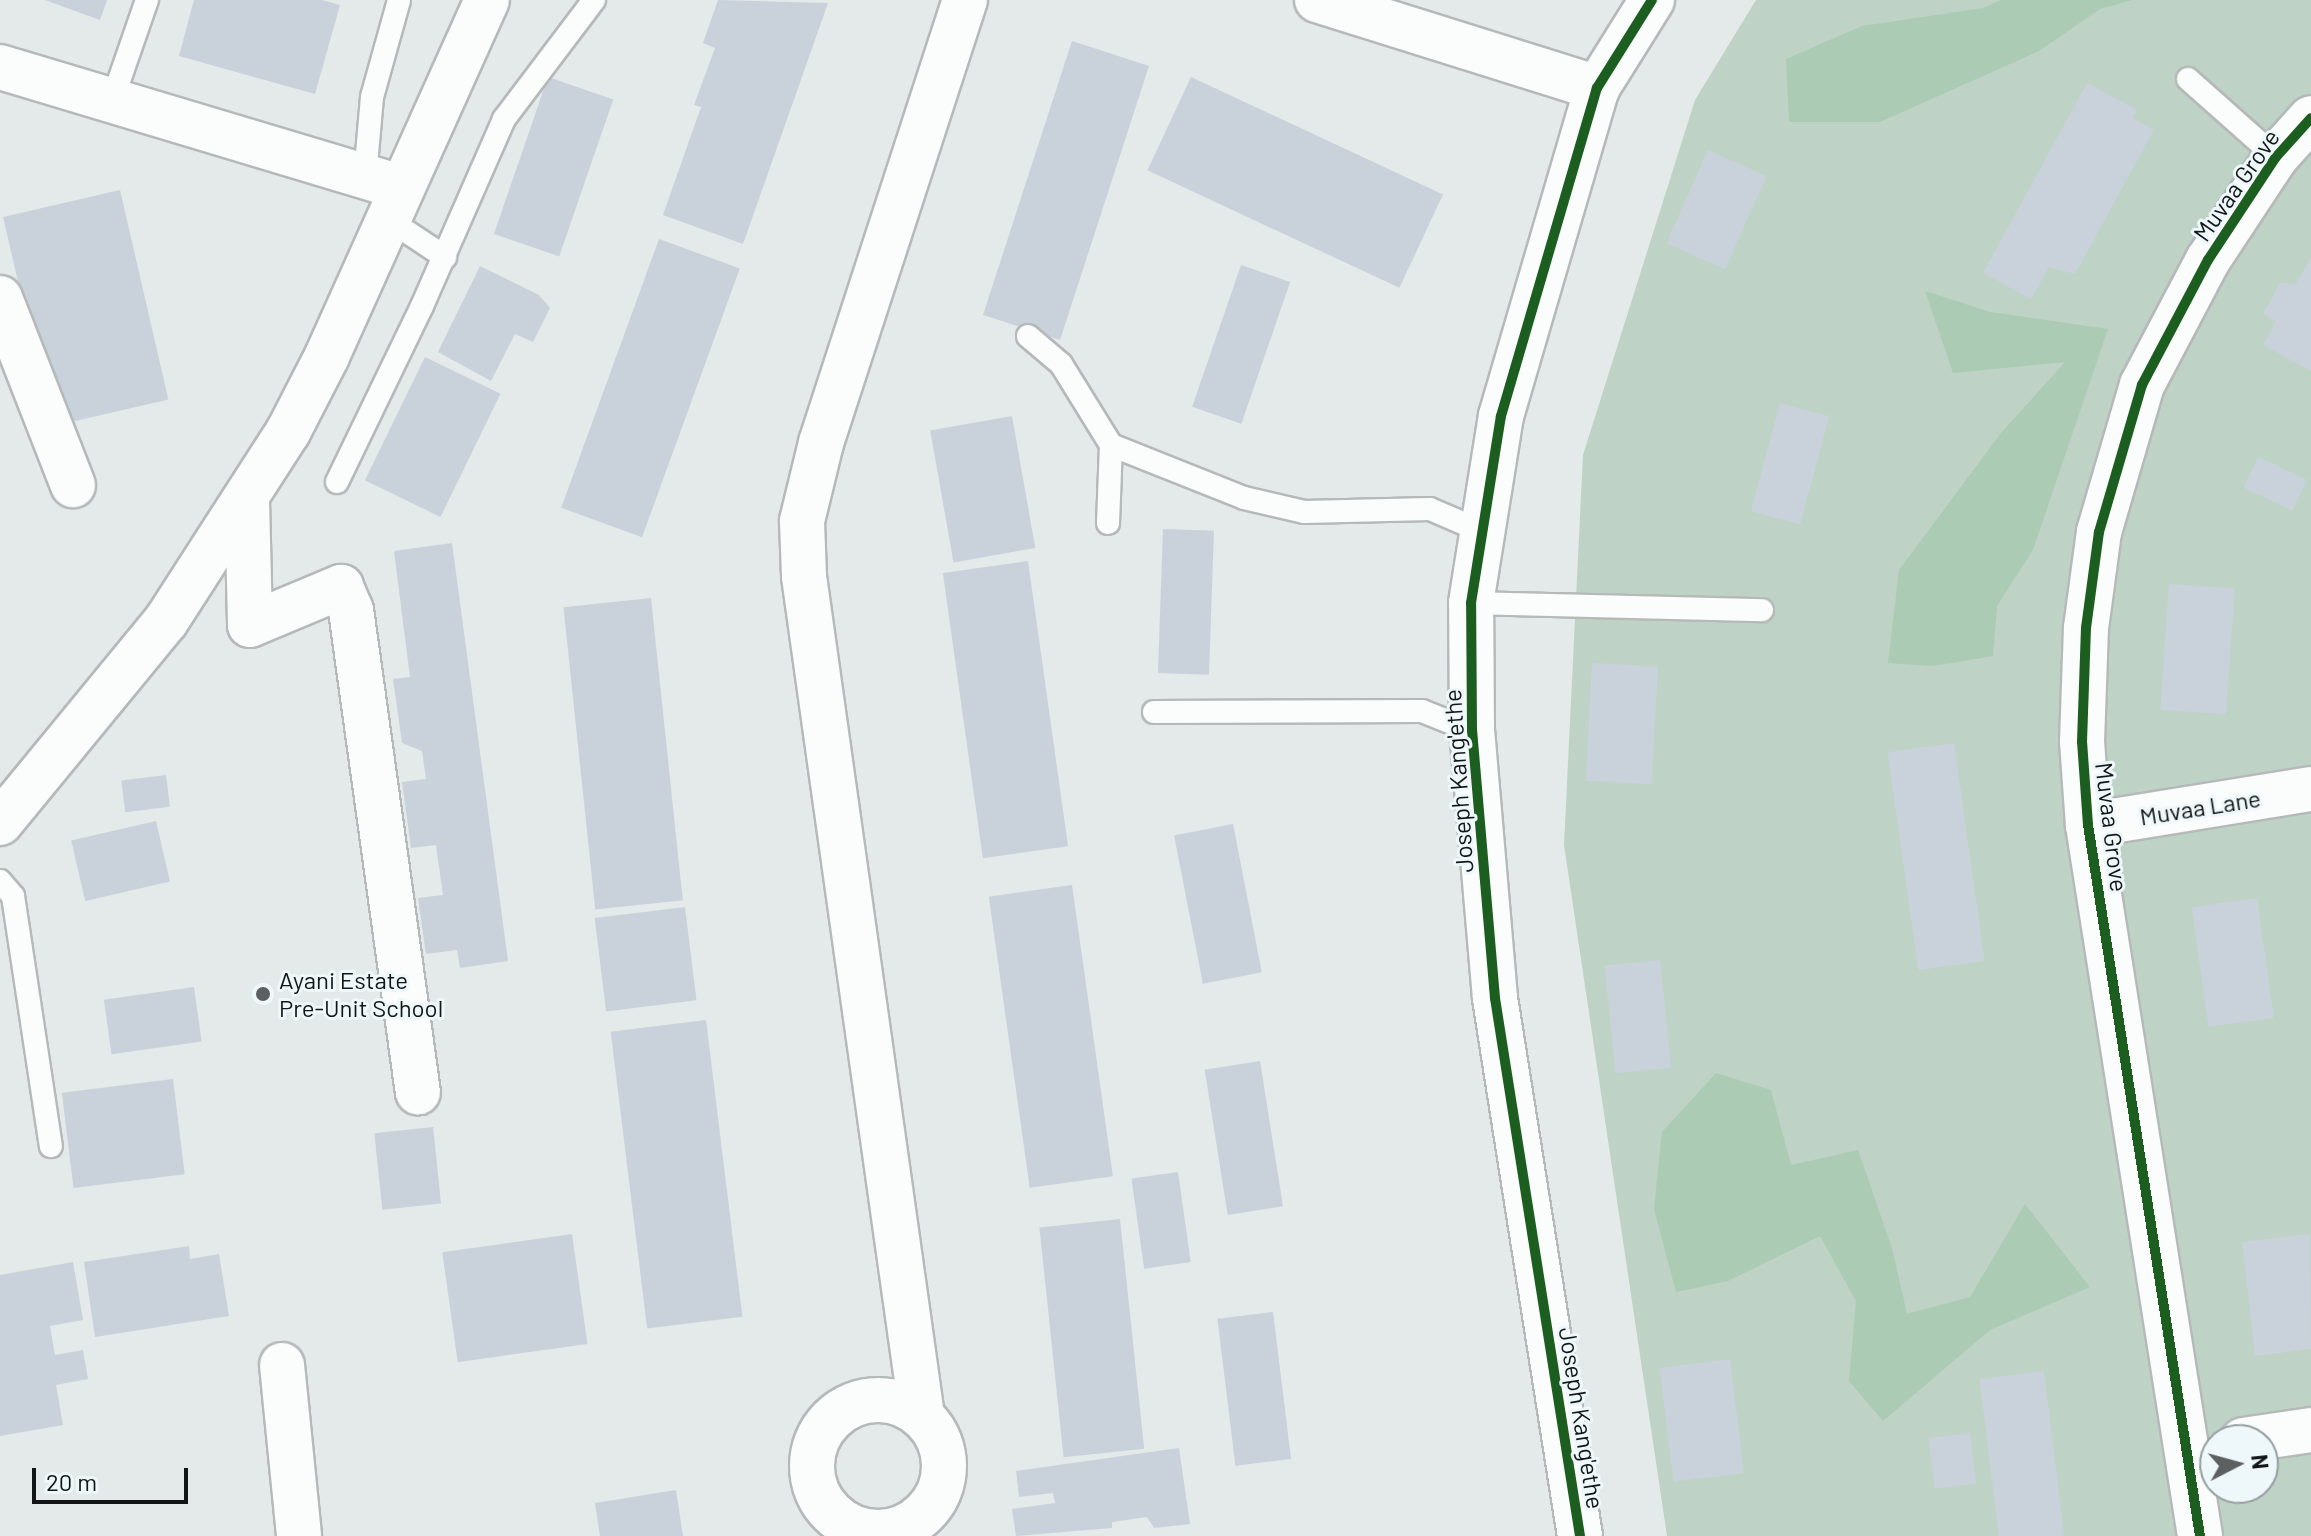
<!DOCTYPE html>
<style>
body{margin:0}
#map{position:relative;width:2311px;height:1536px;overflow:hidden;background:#e4e9ea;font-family:Barlow,sans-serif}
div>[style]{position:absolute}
.green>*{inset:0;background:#bed2c5}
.forest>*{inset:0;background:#abcbb5}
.building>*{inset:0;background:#c9d2da;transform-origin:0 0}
.roads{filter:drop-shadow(2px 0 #b5b9ba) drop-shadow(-2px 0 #b5b9ba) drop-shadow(0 2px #b5b9ba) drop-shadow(0 -2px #b5b9ba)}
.lane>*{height:22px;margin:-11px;padding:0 11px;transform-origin:11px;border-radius:11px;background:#fbfcfc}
.street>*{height:44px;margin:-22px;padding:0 22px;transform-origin:22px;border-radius:22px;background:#fbfcfc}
.street>.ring{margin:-22px;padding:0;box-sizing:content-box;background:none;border:44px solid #fbfcfc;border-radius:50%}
.secondary>*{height:44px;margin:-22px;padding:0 22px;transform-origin:22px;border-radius:22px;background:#fbfcfc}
.cycleway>*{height:10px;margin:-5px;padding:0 5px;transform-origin:5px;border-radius:5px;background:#1b5e20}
.dots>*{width:22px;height:22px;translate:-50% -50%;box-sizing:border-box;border:4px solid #eef8fb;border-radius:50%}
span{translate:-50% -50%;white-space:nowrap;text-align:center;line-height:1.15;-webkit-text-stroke:6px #eef8fb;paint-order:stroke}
.street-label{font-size:24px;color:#131617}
.poi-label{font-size:24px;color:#131617}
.left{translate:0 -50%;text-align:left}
.north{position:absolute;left:2199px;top:1424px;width:80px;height:80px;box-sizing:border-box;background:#eef8fb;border:2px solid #969ea0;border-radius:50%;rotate:84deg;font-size:22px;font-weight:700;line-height:32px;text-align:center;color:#131617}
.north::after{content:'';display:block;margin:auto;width:28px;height:36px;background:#5c6061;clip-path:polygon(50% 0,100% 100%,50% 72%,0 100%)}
.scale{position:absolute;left:32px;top:1468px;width:156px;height:36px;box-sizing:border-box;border:4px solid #131617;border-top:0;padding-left:10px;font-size:24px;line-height:28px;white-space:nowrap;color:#131617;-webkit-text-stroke:6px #eef8fb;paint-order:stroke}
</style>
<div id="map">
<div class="green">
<i style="clip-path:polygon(evenodd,1756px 0,2311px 0,2311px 1536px,1667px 1536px,1564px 845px,1583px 455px,1695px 100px,1756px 0,2215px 1440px,2263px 1440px,2263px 1488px,2215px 1488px,2215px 1440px)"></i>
</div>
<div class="forest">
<i style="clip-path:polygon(2001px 0,2132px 0,2100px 9px,2039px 51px,1880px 122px,1789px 122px,1786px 59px,1862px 26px,1983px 8px)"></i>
<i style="clip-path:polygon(1925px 291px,1990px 312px,2108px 329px,2033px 550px,1997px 606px,1993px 656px,1934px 666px,1888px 663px,1899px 570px,2001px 433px,2065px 362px,1953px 373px)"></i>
<i style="clip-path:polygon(1716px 1073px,1771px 1090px,1791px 1165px,1858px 1150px,1892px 1248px,1907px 1314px,1970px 1297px,2025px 1204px,2090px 1287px,1990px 1330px,1883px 1421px,1849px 1381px,1856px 1301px,1820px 1236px,1728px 1281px,1676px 1292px,1654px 1209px,1662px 1132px)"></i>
</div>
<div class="building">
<i style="clip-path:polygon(45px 0,107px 0,100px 20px)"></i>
<i style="clip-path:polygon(194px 0,322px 0,340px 5px,315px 94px,179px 56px)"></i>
<i style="clip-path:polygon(718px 0,828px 3px,743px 244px,663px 215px,701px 107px,694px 105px,715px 48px,703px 43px)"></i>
<i style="left:1072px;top:41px;width:81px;height:288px;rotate:18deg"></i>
<i style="left:548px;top:77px;width:69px;height:166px;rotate:19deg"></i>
<i style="left:1191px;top:77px;width:278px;height:103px;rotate:25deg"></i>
<i style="clip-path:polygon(2087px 83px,2137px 110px,2132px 118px,2154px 130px,2075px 274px,2049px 267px,2031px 299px,1983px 273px)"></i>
<i style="left:1708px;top:150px;width:64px;height:102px;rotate:24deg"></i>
<i style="left:120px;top:190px;width:215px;height:120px;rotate:77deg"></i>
<i style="left:659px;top:239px;width:86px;height:286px;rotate:20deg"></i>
<i style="clip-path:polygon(2311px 257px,2311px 371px,2263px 345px,2276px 321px,2263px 314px,2280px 283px,2296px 284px)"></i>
<i style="left:1241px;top:265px;width:52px;height:150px;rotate:19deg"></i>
<i style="clip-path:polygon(480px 266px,539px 295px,550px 308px,533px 342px,515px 334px,491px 381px,438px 352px)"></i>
<i style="left:425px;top:357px;width:84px;height:137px;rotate:26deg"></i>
<i style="left:1780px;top:403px;width:51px;height:112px;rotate:15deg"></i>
<i style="left:1012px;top:416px;width:134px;height:83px;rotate:80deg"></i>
<i style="left:2258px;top:457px;width:54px;height:34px;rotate:25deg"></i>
<i style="left:1163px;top:529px;width:51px;height:144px;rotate:2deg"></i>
<i style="clip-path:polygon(452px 543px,508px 961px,460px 968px,457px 950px,426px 954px,418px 898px,443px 895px,436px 845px,411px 848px,402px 782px,426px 779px,422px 751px,402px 743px,393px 679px,410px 677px,394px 551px)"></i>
<i style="left:1028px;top:561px;width:288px;height:86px;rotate:82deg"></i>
<i style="left:2169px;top:584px;width:66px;height:126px;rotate:4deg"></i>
<i style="left:651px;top:598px;width:304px;height:88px;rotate:84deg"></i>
<i style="left:1592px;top:663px;width:66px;height:118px;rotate:3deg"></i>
<i style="left:1954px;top:743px;width:220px;height:67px;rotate:82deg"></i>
<i style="left:166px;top:775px;width:32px;height:45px;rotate:83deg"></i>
<i style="left:156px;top:821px;width:62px;height:87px;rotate:77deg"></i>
<i style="left:1233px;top:824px;width:151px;height:60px;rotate:79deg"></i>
<i style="left:1072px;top:885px;width:294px;height:84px;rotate:82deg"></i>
<i style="left:2257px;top:898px;width:121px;height:66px;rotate:82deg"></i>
<i style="left:685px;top:907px;width:94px;height:91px;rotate:83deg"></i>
<i style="left:1660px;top:960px;width:108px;height:56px;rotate:84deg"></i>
<i style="left:194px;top:987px;width:55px;height:91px;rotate:82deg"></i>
<i style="left:706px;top:1020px;width:299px;height:96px;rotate:83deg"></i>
<i style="left:1260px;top:1061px;width:147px;height:56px;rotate:81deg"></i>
<i style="left:173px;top:1079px;width:96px;height:112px;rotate:83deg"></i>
<i style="left:433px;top:1127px;width:77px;height:59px;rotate:84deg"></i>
<i style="left:1178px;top:1172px;width:91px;height:47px;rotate:82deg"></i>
<i style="left:1120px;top:1219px;width:231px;height:81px;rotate:84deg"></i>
<i style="left:572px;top:1234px;width:111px;height:131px;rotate:82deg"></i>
<i style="clip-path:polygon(2310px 1234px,2311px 1349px,2255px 1356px,2242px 1242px)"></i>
<i style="clip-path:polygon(189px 1246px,190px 1259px,219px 1254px,229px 1316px,95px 1337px,84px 1262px)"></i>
<i style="clip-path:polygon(73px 1262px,83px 1320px,50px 1326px,55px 1355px,83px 1350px,88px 1379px,56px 1385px,63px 1425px,0 1436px,0 1275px)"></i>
<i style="left:1273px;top:1312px;width:148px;height:56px;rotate:83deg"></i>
<i style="left:1730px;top:1359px;width:115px;height:71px;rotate:83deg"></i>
<i style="left:2044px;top:1371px;width:166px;height:65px;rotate:83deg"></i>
<i style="left:1970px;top:1433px;width:51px;height:42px;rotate:83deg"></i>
<i style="clip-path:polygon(1179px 1448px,1190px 1524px,1154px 1528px,1147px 1517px,1112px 1522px,1112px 1528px,1016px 1536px,1012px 1509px,1055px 1503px,1053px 1493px,1019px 1497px,1016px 1471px)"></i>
<i style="clip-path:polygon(676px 1490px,683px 1536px,600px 1536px,595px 1503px)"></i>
</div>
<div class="roads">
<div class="lane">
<i style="left:2188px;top:79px;width:118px;rotate:41.6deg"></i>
<i style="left:112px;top:101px;width:107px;rotate:-70.9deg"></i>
<i style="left:365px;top:177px;width:80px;rotate:-85deg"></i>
<i style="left:372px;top:97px;width:101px;rotate:-74.4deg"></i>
<i style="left:386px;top:218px;width:71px;rotate:33.5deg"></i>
<i style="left:1028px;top:336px;width:43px;rotate:40.3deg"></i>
<i style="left:1061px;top:364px;width:95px;rotate:58.3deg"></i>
<i style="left:1111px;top:445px;width:143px;rotate:21.7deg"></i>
<i style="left:1244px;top:498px;width:62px;rotate:13.1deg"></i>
<i style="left:1304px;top:512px;width:126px;rotate:-1.4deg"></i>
<i style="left:1430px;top:509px;width:53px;rotate:23.2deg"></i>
<i style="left:337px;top:482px;width:195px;rotate:-64.2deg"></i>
<i style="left:422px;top:306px;width:204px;rotate:-66.3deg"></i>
<i style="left:504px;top:119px;width:149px;rotate:-52.9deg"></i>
<i style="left:1108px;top:523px;width:78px;rotate:-87.8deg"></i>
<i style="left:1471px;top:603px;width:291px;rotate:1.4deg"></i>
<i style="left:1154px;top:712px;width:268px;rotate:-0.2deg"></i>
<i style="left:1422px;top:711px;width:54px;rotate:21.8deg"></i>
<i style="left:0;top:881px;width:20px;rotate:49deg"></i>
<i style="left:13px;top:896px;width:253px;rotate:81.4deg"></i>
</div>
<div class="street">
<i style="left:1317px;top:0;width:294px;rotate:17.4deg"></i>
<i style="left:0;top:67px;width:417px;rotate:16.7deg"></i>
<i style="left:0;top:298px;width:201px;rotate:68.7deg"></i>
<i style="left:247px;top:500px;width:125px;rotate:88.6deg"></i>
<i style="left:250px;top:625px;width:99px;rotate:-22.7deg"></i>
<i style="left:341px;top:587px;width:25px;rotate:67deg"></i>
<i style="left:351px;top:610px;width:487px;rotate:82.1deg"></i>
<i style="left:0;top:823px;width:261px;rotate:-50.6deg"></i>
<i style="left:166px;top:621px;width:225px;rotate:-57.2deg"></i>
<i style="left:288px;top:432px;width:85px;rotate:-62.8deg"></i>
<i style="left:327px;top:356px;width:390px;rotate:-65.8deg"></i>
<i style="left:2088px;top:825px;width:226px;rotate:-9.2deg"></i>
<i style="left:282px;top:1365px;width:172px;rotate:84.3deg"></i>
<i class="ring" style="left:812px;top:1400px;width:88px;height:88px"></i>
<i style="left:922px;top:1416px;width:848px;rotate:-98deg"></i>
<i style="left:804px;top:576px;width:55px;rotate:-92.1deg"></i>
<i style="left:802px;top:521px;width:80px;rotate:-76.3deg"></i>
<i style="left:821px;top:443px;width:466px;rotate:-72deg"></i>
<i style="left:2243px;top:1440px;width:69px;rotate:-8.4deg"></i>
<i style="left:2200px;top:1536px;width:720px;rotate:-98.95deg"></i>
<i style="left:2088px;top:825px;width:83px;rotate:-94.1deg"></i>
<i style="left:2082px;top:742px;width:114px;rotate:-88deg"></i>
<i style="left:2086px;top:628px;width:97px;rotate:-82.3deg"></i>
<i style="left:2099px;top:532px;width:153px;rotate:-73.7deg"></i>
<i style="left:2142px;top:385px;width:141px;rotate:-62.2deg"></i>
<i style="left:2208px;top:260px;width:123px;rotate:-56.6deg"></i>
<i style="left:2276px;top:157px;width:52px;rotate:-48.1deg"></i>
</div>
<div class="secondary">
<i style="left:1580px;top:1536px;width:545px;rotate:-98.98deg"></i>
<i style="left:1495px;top:998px;width:268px;rotate:-94.9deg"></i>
<i style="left:1472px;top:731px;width:128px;rotate:-90.4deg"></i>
<i style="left:1471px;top:603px;width:189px;rotate:-80.9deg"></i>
<i style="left:1501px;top:416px;width:342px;rotate:-73.7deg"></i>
<i style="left:1597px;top:88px;width:104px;rotate:-58deg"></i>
</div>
</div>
<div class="cycleway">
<i style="left:1580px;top:1536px;width:545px;rotate:-98.98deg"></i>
<i style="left:1495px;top:998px;width:268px;rotate:-94.9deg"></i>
<i style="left:1472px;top:731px;width:128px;rotate:-90.4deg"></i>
<i style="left:1471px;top:603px;width:189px;rotate:-80.9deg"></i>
<i style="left:1501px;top:416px;width:342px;rotate:-73.7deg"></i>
<i style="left:1597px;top:88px;width:104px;rotate:-58deg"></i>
<i style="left:2200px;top:1536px;width:720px;rotate:-98.95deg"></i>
<i style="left:2088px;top:825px;width:83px;rotate:-94.1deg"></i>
<i style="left:2082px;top:742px;width:114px;rotate:-88deg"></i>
<i style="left:2086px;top:628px;width:97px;rotate:-82.3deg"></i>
<i style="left:2099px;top:532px;width:153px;rotate:-73.7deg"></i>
<i style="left:2142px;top:385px;width:141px;rotate:-62.2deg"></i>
<i style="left:2208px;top:260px;width:123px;rotate:-56.6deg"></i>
<i style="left:2276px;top:157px;width:52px;rotate:-48.1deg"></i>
</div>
<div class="dots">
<i style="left:263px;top:994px;background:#5c6061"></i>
</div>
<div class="street-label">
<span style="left:2236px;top:185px;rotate:-55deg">Muvaa Grove</span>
<span style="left:1458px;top:781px;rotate:-94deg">Joseph Kang'ethe</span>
<span style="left:2200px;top:807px;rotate:-9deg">Muvaa Lane</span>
<span style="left:2112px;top:827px;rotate:83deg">Muvaa Grove</span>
<span style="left:1582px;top:1418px;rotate:81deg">Joseph Kang'ethe</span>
</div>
<div class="poi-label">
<span class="left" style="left:279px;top:994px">Ayani Estate<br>Pre-Unit School</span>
</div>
<div class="north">N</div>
<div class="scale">20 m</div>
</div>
